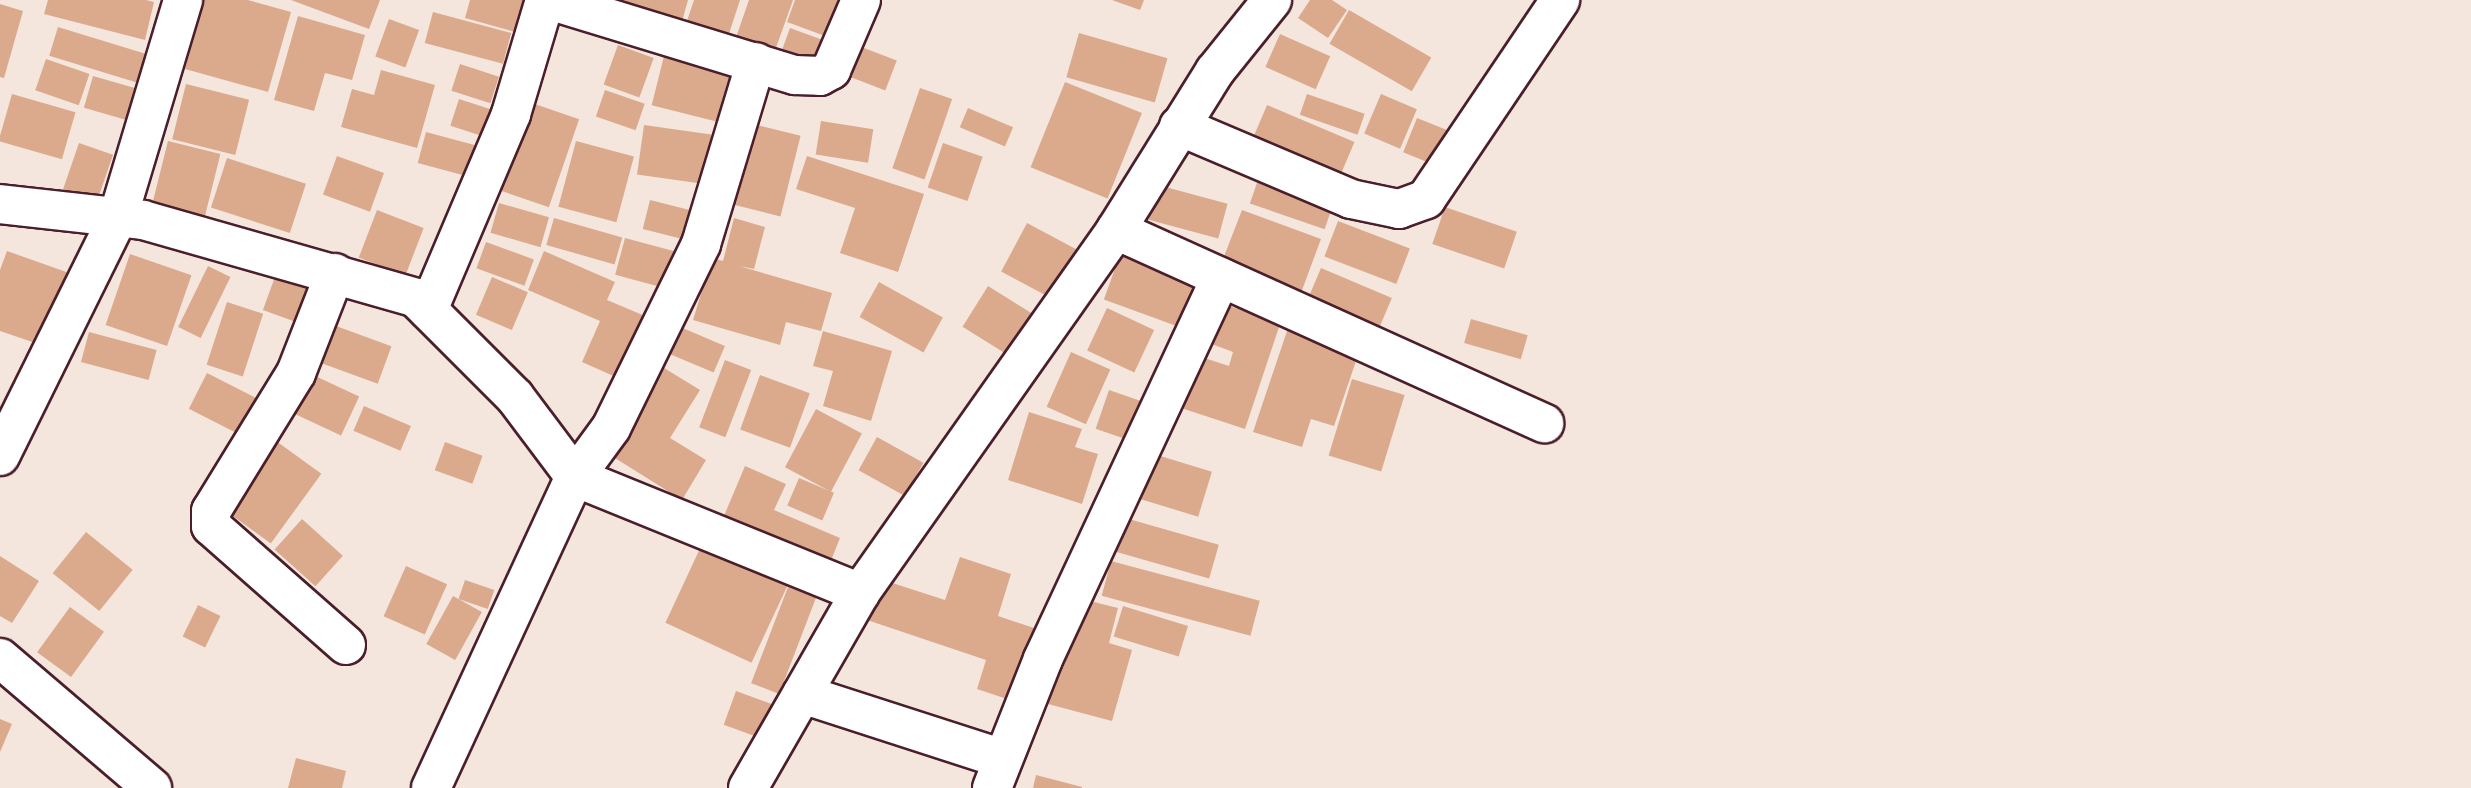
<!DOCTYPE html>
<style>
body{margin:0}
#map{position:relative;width:2471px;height:788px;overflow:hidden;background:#f4e6dd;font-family:Itim,sans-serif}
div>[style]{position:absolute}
.building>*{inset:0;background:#dbaa8d;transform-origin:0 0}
.roads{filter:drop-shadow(2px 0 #4a1f2b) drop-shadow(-2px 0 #4a1f2b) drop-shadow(0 2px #4a1f2b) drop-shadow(0 -2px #4a1f2b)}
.street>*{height:38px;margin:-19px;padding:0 19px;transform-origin:19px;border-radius:19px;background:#fff}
span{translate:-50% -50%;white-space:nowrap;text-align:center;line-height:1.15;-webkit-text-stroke:6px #fff;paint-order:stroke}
</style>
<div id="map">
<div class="building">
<i style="clip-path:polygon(48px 0,146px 0,154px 2px,145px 40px,44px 14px)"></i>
<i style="clip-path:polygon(204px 0,248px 0,291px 12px,268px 92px,185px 69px)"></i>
<i style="clip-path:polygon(291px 0,380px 0,369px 29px)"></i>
<i style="clip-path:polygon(470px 0,528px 0,519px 33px,465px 18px)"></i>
<i style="clip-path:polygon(568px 0,688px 0,679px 32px)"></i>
<i style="clip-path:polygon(694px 0,740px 0,725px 46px,683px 33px)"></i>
<i style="clip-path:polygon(749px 0,793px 0,772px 59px,733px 46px)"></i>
<i style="clip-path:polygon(795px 0,839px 0,825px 36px,787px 22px)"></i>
<i style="clip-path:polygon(1112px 0,1144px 0,1140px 10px)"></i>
<i style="clip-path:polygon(1310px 0,1332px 0,1347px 10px,1328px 38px,1298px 18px)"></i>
<i style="clip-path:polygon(0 4px,23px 11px,4px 78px,0 77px)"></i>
<i style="left:1349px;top:10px;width:95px;height:39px;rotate:30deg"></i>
<i style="left:433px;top:12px;width:81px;height:32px;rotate:15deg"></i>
<i style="clip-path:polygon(298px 16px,365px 35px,352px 80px,325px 73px,314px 111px,274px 100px)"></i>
<i style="left:389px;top:19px;width:32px;height:40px;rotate:20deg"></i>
<i style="left:58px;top:27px;width:94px;height:30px;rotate:17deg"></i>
<i style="left:790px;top:28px;width:35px;height:32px;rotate:20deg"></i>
<i style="left:1079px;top:33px;width:92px;height:46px;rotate:16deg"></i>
<i style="left:1280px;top:34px;width:55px;height:36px;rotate:24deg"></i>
<i style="left:851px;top:43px;width:49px;height:32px;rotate:21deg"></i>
<i style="left:618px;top:45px;width:38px;height:42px;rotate:20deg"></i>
<i style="left:665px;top:52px;width:81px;height:55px;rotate:14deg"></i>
<i style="left:46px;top:59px;width:46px;height:33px;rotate:19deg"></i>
<i style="left:460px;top:64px;width:41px;height:28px;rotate:18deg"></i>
<i style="clip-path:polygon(381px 70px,435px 85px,417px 148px,341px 127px,352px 89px,374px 95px)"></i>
<i style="left:93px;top:76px;width:48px;height:33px;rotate:16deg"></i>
<i style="left:1065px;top:82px;width:83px;height:92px;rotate:22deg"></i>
<i style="left:186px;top:84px;width:65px;height:57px;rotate:14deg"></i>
<i style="left:920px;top:88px;width:34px;height:85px;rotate:19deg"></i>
<i style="left:605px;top:90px;width:42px;height:28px;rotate:19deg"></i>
<i style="left:12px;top:94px;width:66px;height:49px;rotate:16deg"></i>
<i style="left:1307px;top:94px;width:61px;height:22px;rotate:19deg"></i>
<i style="left:1381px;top:94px;width:39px;height:43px;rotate:23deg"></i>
<i style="left:459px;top:99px;width:35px;height:28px;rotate:18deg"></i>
<i style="left:529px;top:102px;width:53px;height:93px;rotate:19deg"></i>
<i style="left:1267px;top:105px;width:95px;height:48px;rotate:23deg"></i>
<i style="left:968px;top:108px;width:49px;height:21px;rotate:23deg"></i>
<i style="left:1417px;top:118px;width:37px;height:37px;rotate:22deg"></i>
<i style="left:821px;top:121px;width:53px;height:34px;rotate:9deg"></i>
<i style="left:753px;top:124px;width:49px;height:83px;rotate:14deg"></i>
<i style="left:644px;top:125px;width:68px;height:50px;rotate:8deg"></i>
<i style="left:426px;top:132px;width:56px;height:32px;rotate:15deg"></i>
<i style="left:168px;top:141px;width:54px;height:64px;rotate:14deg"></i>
<i style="left:576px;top:141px;width:60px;height:68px;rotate:15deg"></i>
<i style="left:79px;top:143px;width:36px;height:60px;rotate:19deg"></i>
<i style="left:943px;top:143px;width:42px;height:47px;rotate:19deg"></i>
<i style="left:337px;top:156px;width:50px;height:41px;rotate:20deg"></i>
<i style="clip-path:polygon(807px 156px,924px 194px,898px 272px,840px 253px,855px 208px,796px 189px)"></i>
<i style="left:227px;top:158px;width:83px;height:52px;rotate:18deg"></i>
<i style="left:1259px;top:177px;width:79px;height:28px;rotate:19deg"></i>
<i style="left:1158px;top:185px;width:72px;height:36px;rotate:15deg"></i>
<i style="left:650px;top:200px;width:46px;height:30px;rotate:14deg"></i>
<i style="left:499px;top:203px;width:52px;height:31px;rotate:16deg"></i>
<i style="left:1445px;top:207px;width:76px;height:39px;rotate:19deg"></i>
<i style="left:377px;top:210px;width:50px;height:51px;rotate:21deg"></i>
<i style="clip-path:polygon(1242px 210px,1321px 239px,1298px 301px,1258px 286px,1262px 274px,1223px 259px)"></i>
<i style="left:554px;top:218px;width:71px;height:28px;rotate:16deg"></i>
<i style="clip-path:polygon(734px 218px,765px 227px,754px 269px,739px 266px,832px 293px,821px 331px,786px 322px,780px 345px,693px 320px,712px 258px,723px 261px)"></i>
<i style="left:1338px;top:221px;width:77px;height:38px;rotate:21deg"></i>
<i style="left:1027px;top:223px;width:60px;height:55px;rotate:28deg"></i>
<i style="left:625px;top:238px;width:53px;height:38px;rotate:15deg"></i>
<i style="left:486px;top:242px;width:51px;height:28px;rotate:20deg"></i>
<i style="left:1124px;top:244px;width:84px;height:59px;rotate:20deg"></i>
<i style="clip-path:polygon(7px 251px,72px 274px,47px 347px,0 331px,0 270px)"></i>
<i style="clip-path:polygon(544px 251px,615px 282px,607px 300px,645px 316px,618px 378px,582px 362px,600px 321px,528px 290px)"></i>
<i style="left:130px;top:254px;width:65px;height:75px;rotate:19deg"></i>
<i style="left:280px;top:263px;width:51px;height:50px;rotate:20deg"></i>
<i style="left:208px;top:266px;width:25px;height:68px;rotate:26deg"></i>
<i style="left:1321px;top:268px;width:77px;height:41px;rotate:23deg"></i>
<i style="left:492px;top:277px;width:39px;height:41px;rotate:23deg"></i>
<i style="left:879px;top:282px;width:73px;height:40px;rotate:29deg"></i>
<i style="left:988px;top:286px;width:59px;height:48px;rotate:32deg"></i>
<i style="left:227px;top:302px;width:38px;height:66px;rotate:18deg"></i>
<i style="clip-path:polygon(1214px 302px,1281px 321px,1245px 429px,1172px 405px,1189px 353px,1229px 366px,1233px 352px,1201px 340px)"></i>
<i style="left:1107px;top:308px;width:52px;height:47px;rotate:25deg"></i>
<i style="left:1471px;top:319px;width:59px;height:25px;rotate:16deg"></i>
<i style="clip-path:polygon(1289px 325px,1360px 349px,1334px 426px,1311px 419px,1302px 447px,1253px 432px)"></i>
<i style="left:336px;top:326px;width:59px;height:40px;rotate:20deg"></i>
<i style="left:678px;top:326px;width:51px;height:29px;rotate:23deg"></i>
<i style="clip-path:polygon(823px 331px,892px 351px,871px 421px,823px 406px,833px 371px,813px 366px)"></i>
<i style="left:89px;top:332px;width:70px;height:31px;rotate:15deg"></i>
<i style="left:1071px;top:352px;width:43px;height:60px;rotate:24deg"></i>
<i style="left:725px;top:360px;width:28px;height:72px;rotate:21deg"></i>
<i style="clip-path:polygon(656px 363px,700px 390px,670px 438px,706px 460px,682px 500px,607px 453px)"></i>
<i style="left:207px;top:373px;width:63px;height:40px;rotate:27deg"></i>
<i style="left:313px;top:375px;width:51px;height:43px;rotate:25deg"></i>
<i style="left:760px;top:375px;width:53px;height:58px;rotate:20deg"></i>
<i style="left:1352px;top:379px;width:55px;height:80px;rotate:17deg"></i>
<i style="left:1109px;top:390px;width:36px;height:41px;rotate:19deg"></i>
<i style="left:364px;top:406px;width:51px;height:27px;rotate:23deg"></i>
<i style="left:816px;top:409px;width:52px;height:66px;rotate:28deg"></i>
<i style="clip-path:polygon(1029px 412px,1082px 429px,1075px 447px,1098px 454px,1082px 504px,1008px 480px)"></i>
<i style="left:877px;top:437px;width:53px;height:38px;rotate:29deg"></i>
<i style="left:272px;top:438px;width:61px;height:86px;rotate:36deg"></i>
<i style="left:445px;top:442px;width:40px;height:30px;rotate:20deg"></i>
<i style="left:1144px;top:451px;width:71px;height:47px;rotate:17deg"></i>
<i style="clip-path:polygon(745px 466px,786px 484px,774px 510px,840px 538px,828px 568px,721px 523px)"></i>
<i style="left:799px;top:478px;width:38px;height:30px;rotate:23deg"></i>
<i style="left:1115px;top:515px;width:108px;height:35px;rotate:16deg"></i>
<i style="left:302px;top:519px;width:55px;height:41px;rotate:42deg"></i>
<i style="left:86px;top:532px;width:60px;height:53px;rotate:39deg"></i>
<i style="left:703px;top:542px;width:95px;height:89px;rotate:25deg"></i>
<i style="clip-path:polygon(0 556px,39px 581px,12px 623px,0 616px)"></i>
<i style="clip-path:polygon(960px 557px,1011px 574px,998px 616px,1040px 630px,1016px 702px,977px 689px,986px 660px,867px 620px,880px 579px,945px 600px)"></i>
<i style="left:1111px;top:561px;width:154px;height:36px;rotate:15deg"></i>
<i style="left:406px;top:566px;width:45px;height:55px;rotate:24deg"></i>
<i style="left:465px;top:580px;width:31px;height:20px;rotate:19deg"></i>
<i style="left:788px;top:587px;width:30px;height:103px;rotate:21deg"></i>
<i style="left:453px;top:596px;width:33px;height:55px;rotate:29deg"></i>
<i style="clip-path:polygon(1078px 598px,1118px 608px,1109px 643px,1132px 650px,1112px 721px,1048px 704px)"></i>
<i style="left:198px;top:605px;width:25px;height:35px;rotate:26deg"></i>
<i style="left:1123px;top:606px;width:68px;height:32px;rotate:17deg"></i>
<i style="left:70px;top:607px;width:42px;height:56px;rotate:36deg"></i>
<i style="left:736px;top:691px;width:41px;height:36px;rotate:20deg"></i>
<i style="clip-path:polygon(0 719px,12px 724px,0 752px)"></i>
<i style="clip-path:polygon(296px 758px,346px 771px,342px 788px,288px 788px)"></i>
<i style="clip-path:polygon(1036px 775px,1082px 787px,1082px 788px,1033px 788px)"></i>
</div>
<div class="roads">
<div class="street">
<i style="left:549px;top:0;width:257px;rotate:17deg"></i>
<i style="left:795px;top:75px;width:25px;rotate:2deg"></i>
<i style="left:820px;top:76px;width:13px;rotate:-29deg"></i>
<i style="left:831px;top:70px;width:76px;rotate:-66.8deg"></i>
<i style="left:1179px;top:126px;width:187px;rotate:23deg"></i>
<i style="left:1351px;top:199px;width:49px;rotate:11.8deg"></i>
<i style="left:1399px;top:209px;width:29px;rotate:-20deg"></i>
<i style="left:1426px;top:199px;width:240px;rotate:-56deg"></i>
<i style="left:0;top:204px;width:144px;rotate:6.4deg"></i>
<i style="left:143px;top:220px;width:284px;rotate:15.9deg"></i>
<i style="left:416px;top:298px;width:140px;rotate:45deg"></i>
<i style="left:515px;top:397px;width:100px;rotate:53.1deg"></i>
<i style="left:575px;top:477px;width:308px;rotate:22.1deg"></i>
<i style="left:1116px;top:230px;width:470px;rotate:24.3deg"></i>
<i style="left:335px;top:273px;width:107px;rotate:111.3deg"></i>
<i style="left:296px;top:373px;width:162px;rotate:121.6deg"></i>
<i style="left:211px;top:511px;width:15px;rotate:90deg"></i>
<i style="left:211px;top:526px;width:180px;rotate:41.4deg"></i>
<i style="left:428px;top:310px;width:213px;rotate:-67deg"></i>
<i style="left:511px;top:114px;width:119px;rotate:-73.4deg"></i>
<i style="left:0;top:456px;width:267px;rotate:-63.7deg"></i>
<i style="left:118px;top:217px;width:227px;rotate:-73.3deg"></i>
<i style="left:0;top:658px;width:200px;rotate:40.5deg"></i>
<i style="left:802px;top:694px;width:211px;rotate:17.9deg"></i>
<i style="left:431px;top:788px;width:343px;rotate:-65.2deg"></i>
<i style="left:575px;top:477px;width:61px;rotate:-53.7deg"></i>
<i style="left:611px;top:428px;width:205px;rotate:-63.9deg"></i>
<i style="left:701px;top:244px;width:190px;rotate:-73.2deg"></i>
<i style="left:748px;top:788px;width:225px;rotate:-60.1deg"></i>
<i style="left:860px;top:593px;width:444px;rotate:-54.8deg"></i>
<i style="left:1116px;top:230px;width:187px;rotate:-58.1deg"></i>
<i style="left:1215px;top:71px;width:91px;rotate:-51.2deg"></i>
<i style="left:992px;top:788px;width:139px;rotate:-68.4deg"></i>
<i style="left:1043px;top:659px;width:421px;rotate:-65deg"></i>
</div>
</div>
</div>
